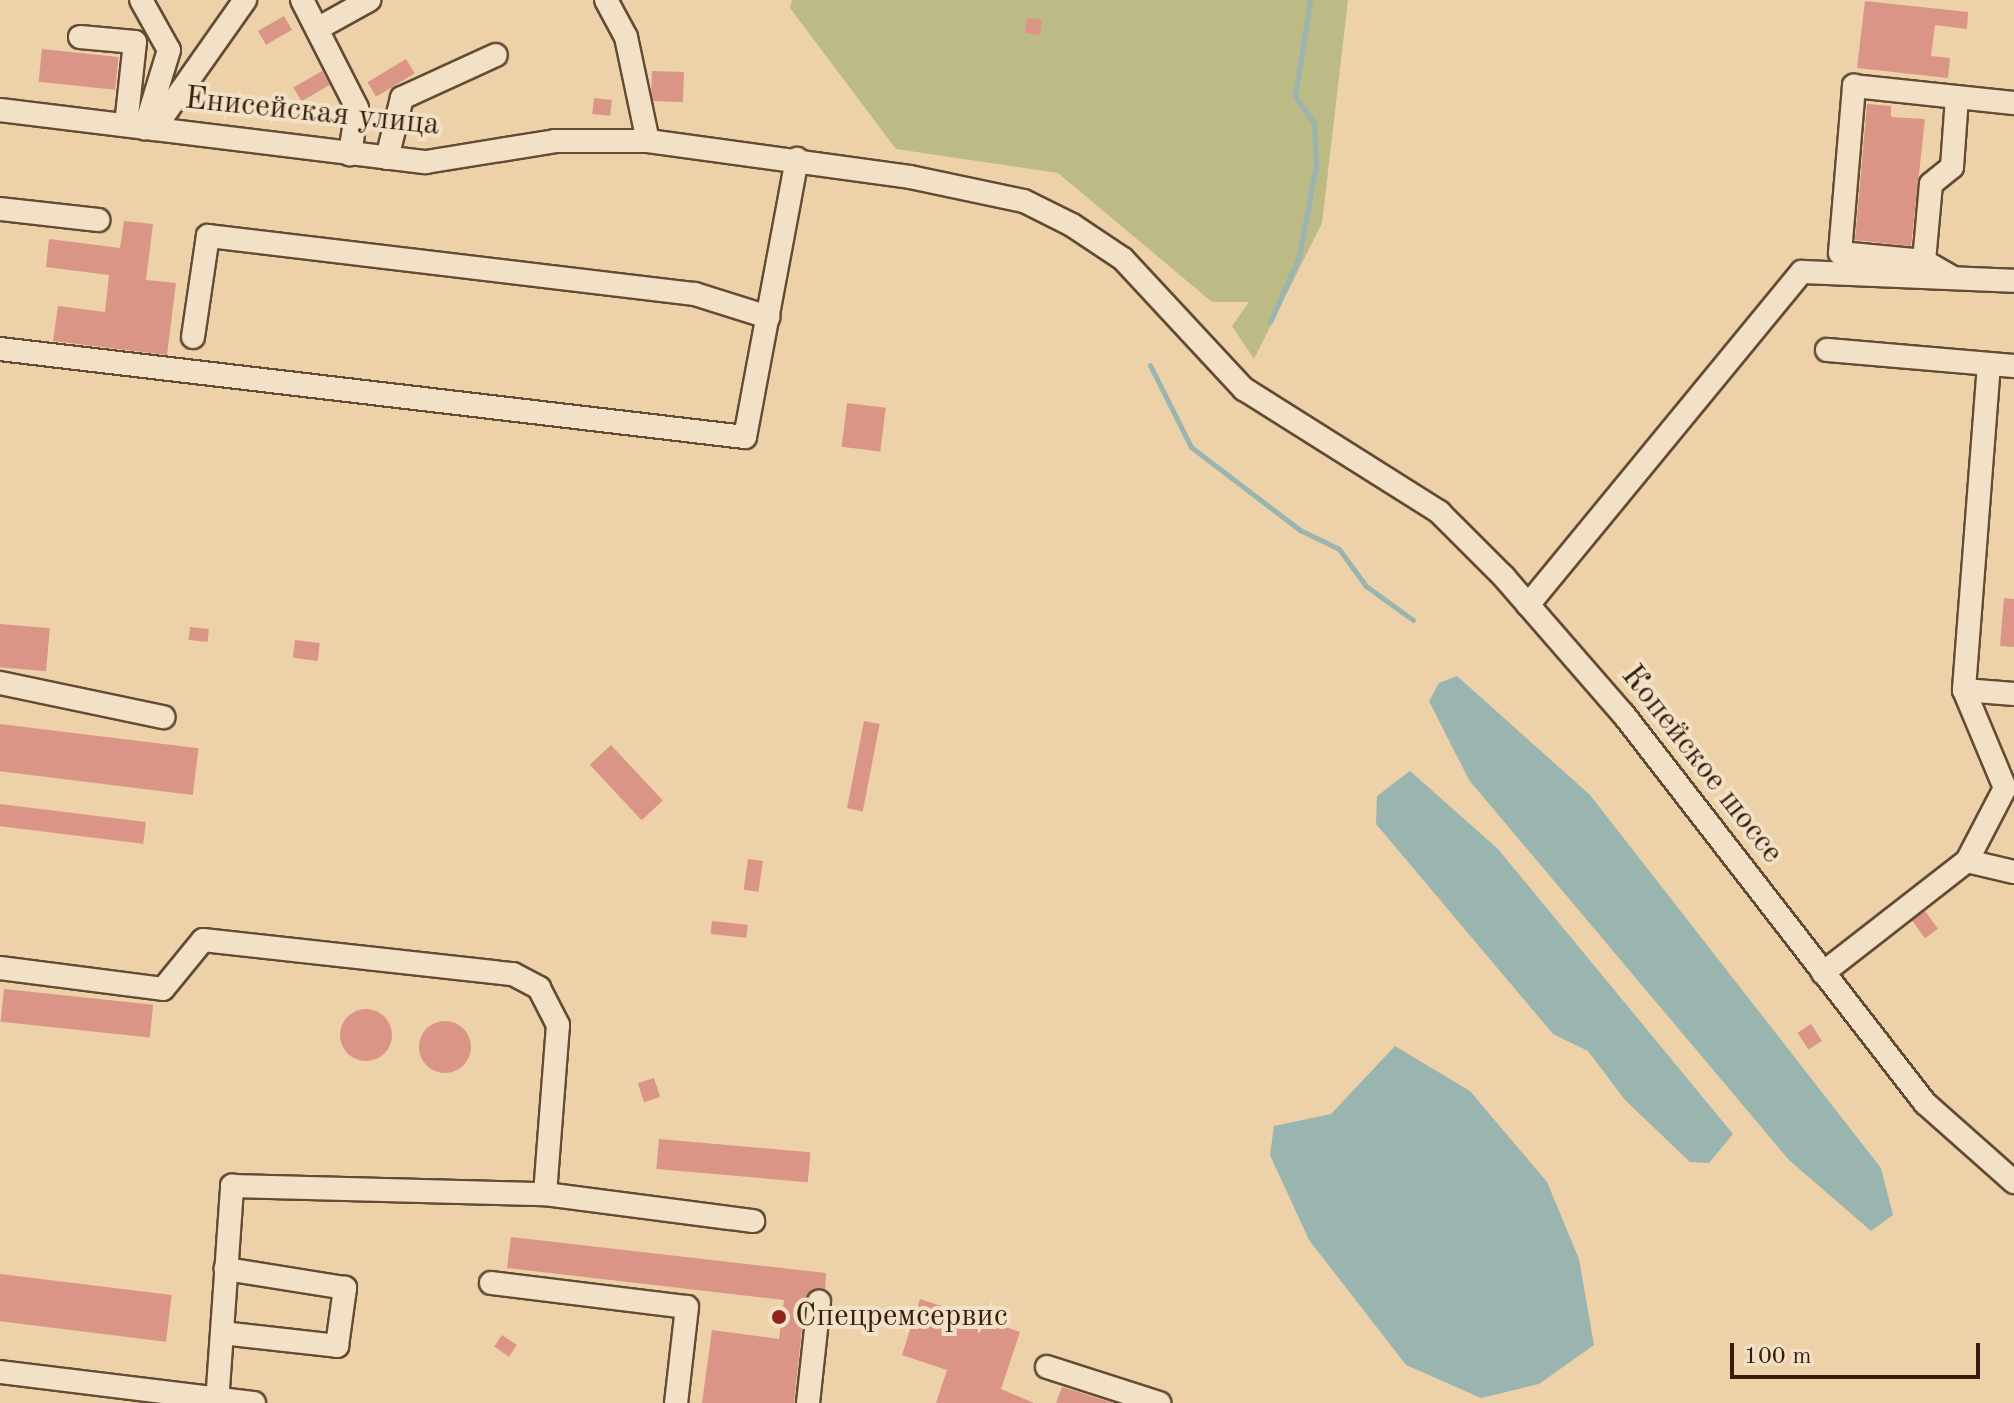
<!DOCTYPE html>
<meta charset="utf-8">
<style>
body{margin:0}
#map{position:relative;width:2014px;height:1403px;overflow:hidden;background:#ecd1a9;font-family:"Old Standard TT",serif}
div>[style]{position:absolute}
.green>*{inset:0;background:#bcba85}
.water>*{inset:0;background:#9ab5b0}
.stream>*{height:5px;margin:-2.5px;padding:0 2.5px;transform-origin:2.5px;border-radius:2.5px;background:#9ab5b0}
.building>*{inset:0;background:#db9586;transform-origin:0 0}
.round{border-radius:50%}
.roads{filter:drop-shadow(2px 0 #634b34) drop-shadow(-2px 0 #634b34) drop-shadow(0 2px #634b34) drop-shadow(0 -2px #634b34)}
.minor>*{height:22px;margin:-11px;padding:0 11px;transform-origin:11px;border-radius:11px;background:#f3e1c7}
.dots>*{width:22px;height:22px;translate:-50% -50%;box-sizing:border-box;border:4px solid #f3e1c7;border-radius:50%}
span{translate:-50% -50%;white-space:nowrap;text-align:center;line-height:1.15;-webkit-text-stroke:8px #f3e1c7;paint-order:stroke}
.street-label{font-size:32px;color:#351e0d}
.poi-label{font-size:32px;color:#351e0d}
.left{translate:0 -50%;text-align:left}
.scale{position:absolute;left:1730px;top:1343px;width:250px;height:36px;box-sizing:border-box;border:4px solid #351e0d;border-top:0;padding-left:10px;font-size:24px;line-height:28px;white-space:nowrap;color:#351e0d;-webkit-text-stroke:6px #f3e1c7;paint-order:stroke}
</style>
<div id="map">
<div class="green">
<i style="clip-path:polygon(792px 0,1348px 0,1322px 223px,1254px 359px,1232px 326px,1249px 302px,1212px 302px,1058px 173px,896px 149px,790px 8px)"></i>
</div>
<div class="water">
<i style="clip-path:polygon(1457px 676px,1590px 795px,1881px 1168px,1893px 1215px,1871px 1231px,1789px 1160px,1469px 780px,1429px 701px,1439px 683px)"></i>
<i style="clip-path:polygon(1410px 771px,1498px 849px,1733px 1134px,1709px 1163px,1690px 1162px,1625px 1100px,1588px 1051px,1553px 1034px,1376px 824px,1377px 796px)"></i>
<i style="clip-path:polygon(1395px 1046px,1470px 1091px,1547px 1182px,1579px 1259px,1594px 1345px,1539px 1384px,1481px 1398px,1406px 1365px,1309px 1240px,1270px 1155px,1274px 1126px,1331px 1114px)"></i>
</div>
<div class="stream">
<i style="left:1270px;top:322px;width:71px;rotate:-66deg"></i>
<i style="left:1299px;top:257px;width:95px;rotate:-79.6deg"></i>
<i style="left:1316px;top:164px;width:41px;rotate:-92.8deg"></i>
<i style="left:1314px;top:123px;width:32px;rotate:-126deg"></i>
<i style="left:1295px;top:97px;width:98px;rotate:-81.2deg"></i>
<i style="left:1150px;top:365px;width:92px;rotate:63.4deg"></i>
<i style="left:1191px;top:447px;width:137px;rotate:37.3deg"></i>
<i style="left:1300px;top:530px;width:43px;rotate:26deg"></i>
<i style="left:1339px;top:549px;width:46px;rotate:53.9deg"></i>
<i style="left:1366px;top:586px;width:58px;rotate:35.9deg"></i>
</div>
<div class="building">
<i style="clip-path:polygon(1865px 1px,1968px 12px,1967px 29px,1935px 25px,1931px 56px,1950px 58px,1948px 78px,1857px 68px)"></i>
<i style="left:284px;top:16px;width:16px;height:30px;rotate:60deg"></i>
<i style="left:1027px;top:18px;width:15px;height:15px;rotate:8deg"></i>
<i style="left:42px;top:49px;width:77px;height:33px;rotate:6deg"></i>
<i style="left:406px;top:59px;width:17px;height:45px;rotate:59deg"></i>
<i style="left:322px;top:71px;width:16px;height:33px;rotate:60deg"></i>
<i style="left:652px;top:71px;width:32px;height:30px;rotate:2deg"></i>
<i style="clip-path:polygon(198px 90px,226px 95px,224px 109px,192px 104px)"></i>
<i style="left:594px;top:98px;width:18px;height:16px;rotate:6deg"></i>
<i style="clip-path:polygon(1867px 104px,1891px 106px,1891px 117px,1925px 119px,1911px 246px,1855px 240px)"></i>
<i style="clip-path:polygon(124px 221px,153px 224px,146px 280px,176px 283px,167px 355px,53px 341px,58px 306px,105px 312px,109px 275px,46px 267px,49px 239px,120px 248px)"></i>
<i style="left:847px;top:403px;width:39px;height:44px;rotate:7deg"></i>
<i style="clip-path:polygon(2004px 598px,2014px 599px,2014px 647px,2000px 646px)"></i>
<i style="left:0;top:624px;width:50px;height:43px;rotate:5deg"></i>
<i style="left:190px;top:627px;width:19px;height:13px;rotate:6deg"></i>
<i style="left:295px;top:640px;width:25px;height:18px;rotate:7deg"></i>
<i style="left:864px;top:721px;width:16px;height:89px;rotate:11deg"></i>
<i style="left:0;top:724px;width:200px;height:47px;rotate:7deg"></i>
<i style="left:611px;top:745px;width:76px;height:29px;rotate:47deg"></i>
<i style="left:0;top:804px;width:147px;height:22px;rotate:7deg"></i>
<i style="left:748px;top:859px;width:15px;height:31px;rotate:8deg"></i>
<i style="left:1925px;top:911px;width:22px;height:16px;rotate:54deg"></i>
<i style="left:712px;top:921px;width:36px;height:13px;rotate:6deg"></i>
<i style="left:4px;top:989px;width:150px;height:33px;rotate:6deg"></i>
<i class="round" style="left:340px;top:1009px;width:52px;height:52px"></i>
<i class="round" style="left:419px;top:1021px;width:52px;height:52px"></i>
<i style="left:1811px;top:1024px;width:20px;height:16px;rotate:57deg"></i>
<i style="left:654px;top:1078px;width:20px;height:17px;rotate:72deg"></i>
<i style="left:659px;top:1139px;width:152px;height:30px;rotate:5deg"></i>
<i style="clip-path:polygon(511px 1237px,826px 1273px,825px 1290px,805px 1300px,794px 1403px,702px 1403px,712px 1330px,779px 1339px,784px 1300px,507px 1268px)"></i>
<i style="left:0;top:1274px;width:173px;height:47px;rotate:7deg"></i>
<i style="clip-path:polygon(920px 1299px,1020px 1332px,1001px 1389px,1034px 1403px,936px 1403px,947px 1370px,902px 1355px)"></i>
<i style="left:502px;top:1335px;width:18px;height:14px;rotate:34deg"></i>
<i style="clip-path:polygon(1062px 1387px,1113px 1403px,1056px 1403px)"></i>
</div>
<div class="roads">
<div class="minor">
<i style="left:141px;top:0;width:57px;rotate:60.8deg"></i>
<i style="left:169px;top:50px;width:82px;rotate:107.1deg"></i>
<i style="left:302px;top:0;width:121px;rotate:63deg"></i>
<i style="left:357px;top:108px;width:47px;rotate:98.7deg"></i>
<i style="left:606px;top:0;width:42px;rotate:61.6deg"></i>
<i style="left:626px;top:37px;width:106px;rotate:78.1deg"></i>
<i style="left:317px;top:29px;width:60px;rotate:-29.1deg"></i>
<i style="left:80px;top:37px;width:55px;rotate:5.2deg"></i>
<i style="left:135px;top:42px;width:83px;rotate:96.2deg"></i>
<i style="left:0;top:110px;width:429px;rotate:7deg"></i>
<i style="left:426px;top:162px;width:131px;rotate:-9.2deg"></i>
<i style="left:555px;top:141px;width:93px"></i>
<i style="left:648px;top:141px;width:264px;rotate:7.8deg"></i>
<i style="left:910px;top:177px;width:116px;rotate:11.9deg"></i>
<i style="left:1024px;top:201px;width:54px;rotate:26.6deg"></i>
<i style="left:1072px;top:225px;width:61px;rotate:33.7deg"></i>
<i style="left:1123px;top:259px;width:178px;rotate:47.1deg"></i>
<i style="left:1244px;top:389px;width:231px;rotate:32.2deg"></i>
<i style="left:1439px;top:512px;width:92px;rotate:45deg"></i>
<i style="left:1504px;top:577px;width:183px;rotate:49deg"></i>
<i style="left:1624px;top:715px;width:491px;rotate:52.2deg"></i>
<i style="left:1925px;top:1103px;width:119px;rotate:41.6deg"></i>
<i style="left:154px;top:129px;width:158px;rotate:-54.8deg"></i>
<i style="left:387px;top:158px;width:62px;rotate:-76deg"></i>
<i style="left:402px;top:98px;width:103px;rotate:-24.6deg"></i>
<i style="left:0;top:209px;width:99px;rotate:6.4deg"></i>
<i style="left:1924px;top:261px;width:77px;rotate:-84.8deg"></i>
<i style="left:1931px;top:184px;width:27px;rotate:-39deg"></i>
<i style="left:1952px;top:167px;width:70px;rotate:-85.9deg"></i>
<i style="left:1950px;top:276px;width:30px;rotate:-150deg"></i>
<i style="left:1924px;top:261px;width:84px;rotate:-174.6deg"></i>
<i style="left:1840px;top:253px;width:168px;rotate:-85.2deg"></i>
<i style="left:1854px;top:86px;width:161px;rotate:6.1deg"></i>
<i style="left:193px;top:337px;width:102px;rotate:-81.6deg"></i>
<i style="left:208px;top:236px;width:490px;rotate:6.8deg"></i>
<i style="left:695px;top:294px;width:77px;rotate:17.5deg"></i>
<i style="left:0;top:349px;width:750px;rotate:6.74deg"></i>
<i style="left:745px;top:437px;width:283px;rotate:-79.4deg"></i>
<i style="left:1827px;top:350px;width:188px;rotate:4.9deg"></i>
<i style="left:1989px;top:364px;width:327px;rotate:94.4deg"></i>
<i style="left:1964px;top:690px;width:106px;rotate:67.3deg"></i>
<i style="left:2005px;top:788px;width:82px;rotate:117.5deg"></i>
<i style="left:1967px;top:861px;width:48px;rotate:13.2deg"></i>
<i style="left:1528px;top:605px;width:431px;rotate:-50.6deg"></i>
<i style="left:1802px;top:272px;width:212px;rotate:2.4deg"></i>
<i style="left:0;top:683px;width:167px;rotate:11.8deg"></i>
<i style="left:1964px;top:690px;width:50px;rotate:4.6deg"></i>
<i style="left:0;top:968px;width:164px;rotate:7.3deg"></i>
<i style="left:163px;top:989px;width:63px;rotate:-50.8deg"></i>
<i style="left:203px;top:940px;width:312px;rotate:6.3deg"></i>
<i style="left:513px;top:974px;width:30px;rotate:28deg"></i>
<i style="left:539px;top:988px;width:42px;rotate:62.8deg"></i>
<i style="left:558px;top:1025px;width:169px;rotate:94.4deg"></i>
<i style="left:1823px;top:973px;width:182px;rotate:-37.9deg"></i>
<i style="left:491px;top:1283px;width:197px;rotate:7deg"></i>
<i style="left:687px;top:1307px;width:97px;rotate:96.5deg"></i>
<i style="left:222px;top:1333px;width:116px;rotate:6.4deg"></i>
<i style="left:337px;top:1346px;width:59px;rotate:-82.1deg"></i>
<i style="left:345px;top:1288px;width:121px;rotate:-170.9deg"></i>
<i style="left:1047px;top:1367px;width:118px;rotate:17.8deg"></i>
<i style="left:0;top:1372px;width:256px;rotate:7deg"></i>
<i style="left:217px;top:1403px;width:218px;rotate:-86deg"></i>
<i style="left:232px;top:1186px;width:313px;rotate:1.5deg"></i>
<i style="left:545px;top:1194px;width:210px;rotate:7.4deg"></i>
<i style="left:808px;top:1403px;width:102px;rotate:-83.8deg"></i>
</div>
</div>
<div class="dots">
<i style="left:779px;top:1317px;background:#8f2418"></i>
</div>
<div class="street-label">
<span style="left:312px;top:113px;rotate:6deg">Енисейская улица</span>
<span style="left:1701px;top:765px;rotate:52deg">Копейское шоссе</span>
</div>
<div class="poi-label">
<span class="left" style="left:795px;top:1317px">Спецремсервис</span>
</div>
<div class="scale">100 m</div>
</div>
